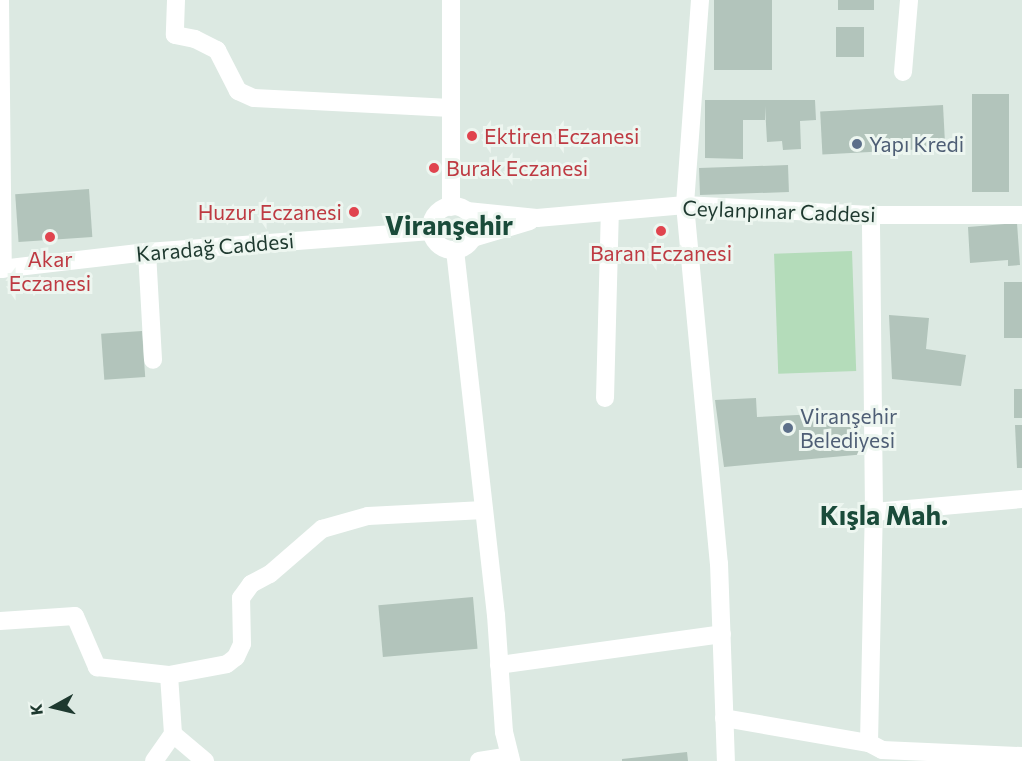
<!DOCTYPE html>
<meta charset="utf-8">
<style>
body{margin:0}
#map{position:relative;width:1022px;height:761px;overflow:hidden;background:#dce9e2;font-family:Commissioner,sans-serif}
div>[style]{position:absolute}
.green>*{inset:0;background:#b4dcba;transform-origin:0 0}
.building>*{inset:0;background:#b2c4bb;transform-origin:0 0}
.minor>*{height:18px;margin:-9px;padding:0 9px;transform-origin:9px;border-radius:9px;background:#fff}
.tertiary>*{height:18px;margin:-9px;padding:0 9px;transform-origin:9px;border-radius:9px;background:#fff}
.tertiary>.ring{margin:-9px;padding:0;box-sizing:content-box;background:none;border:18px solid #fff;border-radius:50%}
.dots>*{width:16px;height:16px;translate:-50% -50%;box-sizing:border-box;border:3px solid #edf6f0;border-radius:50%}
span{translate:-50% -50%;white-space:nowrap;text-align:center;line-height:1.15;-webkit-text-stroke:6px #edf6f0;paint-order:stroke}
.health-label{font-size:21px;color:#be3a42}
.left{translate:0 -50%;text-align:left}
.right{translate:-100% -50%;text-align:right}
.service-label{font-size:21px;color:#4e5e75}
.street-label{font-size:21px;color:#1e392f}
.district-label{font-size:27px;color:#1a4b3a;font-weight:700}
.north{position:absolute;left:24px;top:677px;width:60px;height:60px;-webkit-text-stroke:4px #edf6f0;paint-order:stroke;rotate:262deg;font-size:16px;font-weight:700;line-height:24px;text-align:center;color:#1e392f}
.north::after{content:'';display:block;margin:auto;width:21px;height:27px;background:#1e392f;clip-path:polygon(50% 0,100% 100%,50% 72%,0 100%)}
</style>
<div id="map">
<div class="green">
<i style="left:852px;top:251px;width:120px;height:78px;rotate:88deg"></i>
</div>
<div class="building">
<i style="left:714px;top:0;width:58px;height:70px"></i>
<i style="left:838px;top:0;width:36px;height:10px"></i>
<i style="left:864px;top:27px;width:30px;height:28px;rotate:90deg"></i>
<i style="left:972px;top:94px;width:37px;height:98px"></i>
<i style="clip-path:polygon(705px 100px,815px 100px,816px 120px,800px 121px,801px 149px,783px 150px,782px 141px,767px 142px,765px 106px,765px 120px,743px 120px,743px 159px,705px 158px)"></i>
<i style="left:943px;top:105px;width:43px;height:123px;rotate:87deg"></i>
<i style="left:788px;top:165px;width:27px;height:89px;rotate:88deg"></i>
<i style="left:89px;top:189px;width:48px;height:74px;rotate:86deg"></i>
<i style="clip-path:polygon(1017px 223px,1020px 265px,1008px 266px,1008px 260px,970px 263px,968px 227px)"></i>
<i style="left:1022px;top:282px;width:56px;height:18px;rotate:90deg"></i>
<i style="clip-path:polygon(889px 315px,929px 318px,926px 349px,966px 355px,961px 386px,892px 379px)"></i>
<i style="left:142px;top:331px;width:46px;height:41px;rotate:86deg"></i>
<i style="left:1014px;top:389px;width:8px;height:29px"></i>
<i style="clip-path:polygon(756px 398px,757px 417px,858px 412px,858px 440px,864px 439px,866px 454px,724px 467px,715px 400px)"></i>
<i style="clip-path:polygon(1015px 425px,1022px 425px,1022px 468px,1017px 468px)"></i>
<i style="left:473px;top:597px;width:52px;height:95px;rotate:85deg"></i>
<i style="clip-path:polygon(687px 752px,688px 761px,622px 761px,622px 759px)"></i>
</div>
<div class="minor">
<i style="left:0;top:0;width:269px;rotate:89.4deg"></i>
<i style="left:176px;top:0;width:35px;rotate:92deg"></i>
<i style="left:175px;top:35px;width:20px;rotate:11deg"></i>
<i style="left:195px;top:39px;width:25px;rotate:27deg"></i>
<i style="left:217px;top:50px;width:46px;rotate:62.9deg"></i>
<i style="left:238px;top:91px;width:17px;rotate:24deg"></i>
<i style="left:254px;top:98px;width:197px;rotate:2.9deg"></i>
<i style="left:700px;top:0;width:206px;rotate:94.2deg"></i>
<i style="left:685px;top:205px;width:360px;rotate:84.6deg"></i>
<i style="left:719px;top:563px;width:198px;rotate:88deg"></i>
<i style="left:903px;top:72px;width:72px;rotate:-85.2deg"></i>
<i style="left:147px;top:252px;width:108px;rotate:86.8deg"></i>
<i style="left:605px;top:398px;width:186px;rotate:-88.5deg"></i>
<i style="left:874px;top:512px;width:149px;rotate:-5deg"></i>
<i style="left:0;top:621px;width:75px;rotate:-3.8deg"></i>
<i style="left:75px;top:616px;width:56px;rotate:66.7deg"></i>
<i style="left:97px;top:667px;width:72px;rotate:6.3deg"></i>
<i style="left:169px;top:675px;width:59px;rotate:86.1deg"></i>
<i style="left:173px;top:734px;width:33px;rotate:125deg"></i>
<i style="left:499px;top:665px;width:225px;rotate:-7.9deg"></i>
<i style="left:169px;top:675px;width:59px;rotate:-10.7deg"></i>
<i style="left:227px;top:664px;width:11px;rotate:-38deg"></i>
<i style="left:236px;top:657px;width:14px;rotate:-65deg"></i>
<i style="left:242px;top:644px;width:46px;rotate:-91.2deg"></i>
<i style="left:241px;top:598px;width:17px;rotate:-54deg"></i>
<i style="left:251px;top:584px;width:21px;rotate:-28deg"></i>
<i style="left:270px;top:574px;width:69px;rotate:-40.9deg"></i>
<i style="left:322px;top:529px;width:48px;rotate:-15.8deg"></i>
<i style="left:368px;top:516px;width:116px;rotate:-3deg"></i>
<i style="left:724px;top:718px;width:147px;rotate:9.8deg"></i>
<i style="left:869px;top:743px;width:15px;rotate:28deg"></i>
<i style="left:882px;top:750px;width:140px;rotate:2.5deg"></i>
<i style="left:173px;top:734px;width:42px;rotate:40.2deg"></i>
<i style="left:869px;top:743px;width:231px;rotate:-88.8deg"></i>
<i style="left:874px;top:512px;width:297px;rotate:-90.6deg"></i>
</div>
<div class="tertiary">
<i style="left:451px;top:0;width:207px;rotate:90deg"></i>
<i class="ring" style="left:431px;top:206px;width:26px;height:26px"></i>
<i style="left:467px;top:211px;width:70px;rotate:5.7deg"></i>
<i style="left:537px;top:218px;width:149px;rotate:-5deg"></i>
<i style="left:685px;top:205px;width:186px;rotate:3.1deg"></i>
<i style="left:871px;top:215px;width:151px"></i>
<i style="left:473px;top:238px;width:59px;rotate:-16.6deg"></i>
<i style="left:455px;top:250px;width:367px;rotate:83.6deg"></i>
<i style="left:496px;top:615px;width:117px;rotate:86.1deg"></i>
<i style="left:504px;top:732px;width:30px;rotate:76deg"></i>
<i style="left:0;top:269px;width:148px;rotate:-6.6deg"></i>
<i style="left:147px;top:252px;width:285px;rotate:-4.2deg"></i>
<i style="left:479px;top:761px;width:31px;rotate:-9deg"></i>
</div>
<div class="dots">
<i style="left:472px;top:136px;background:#e0444e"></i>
<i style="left:857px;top:144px;background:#5c6f8a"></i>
<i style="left:434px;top:168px;background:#e0444e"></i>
<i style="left:354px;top:212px;background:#e0444e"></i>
<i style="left:661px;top:231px;background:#e0444e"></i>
<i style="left:50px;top:237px;background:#e0444e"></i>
<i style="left:788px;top:428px;background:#5c6f8a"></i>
</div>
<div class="health-label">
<span class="left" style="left:484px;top:136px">Ektiren Eczanesi</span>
<span class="left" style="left:446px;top:168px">Burak Eczanesi</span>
<span class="right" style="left:342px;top:212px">Huzur Eczanesi</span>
<span style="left:661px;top:253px">Baran Eczanesi</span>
<span style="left:50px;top:271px">Akar<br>Eczanesi</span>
</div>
<div class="service-label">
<span class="left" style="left:869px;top:144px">Yapı Kredi</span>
<span class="left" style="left:800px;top:428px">Viranşehir<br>Belediyesi</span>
</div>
<div class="street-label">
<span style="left:779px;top:211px;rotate:2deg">Ceylanpınar Caddesi</span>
<span style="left:215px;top:247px;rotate:-5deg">Karadağ Caddesi</span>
</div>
<div class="district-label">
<span style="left:449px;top:225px">Viranşehir</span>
<span style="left:884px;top:515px">Kışla Mah.</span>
</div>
<div class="north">K</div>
</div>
